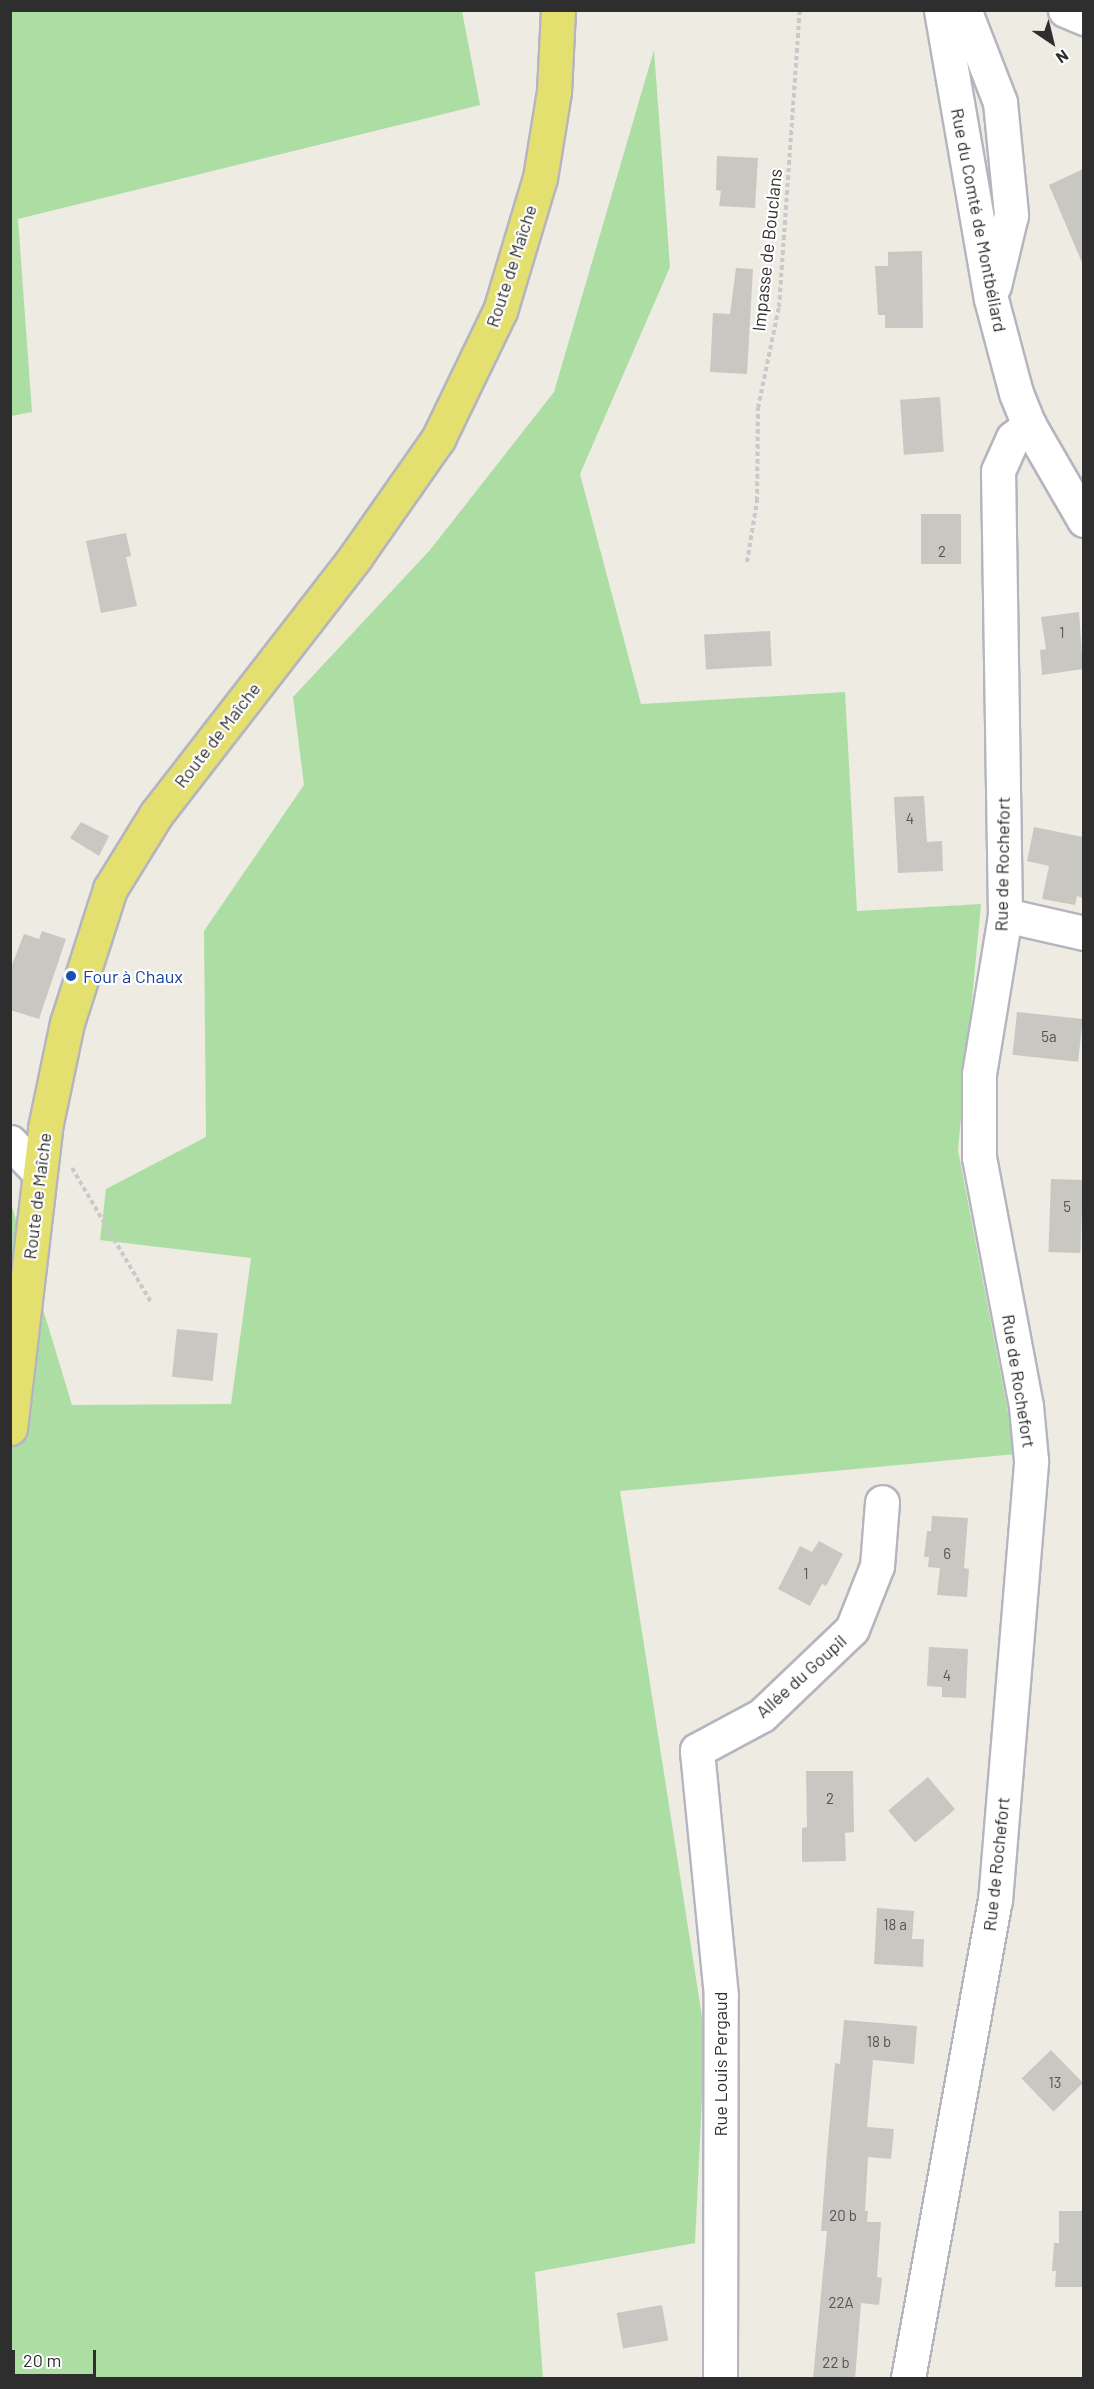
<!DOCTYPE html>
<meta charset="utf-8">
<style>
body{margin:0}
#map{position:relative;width:1094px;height:2389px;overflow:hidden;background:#edebe2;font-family:Barlow,sans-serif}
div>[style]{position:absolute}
.green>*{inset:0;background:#acdea4}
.building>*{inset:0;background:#c9c7c1;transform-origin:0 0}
.path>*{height:4px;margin-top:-2px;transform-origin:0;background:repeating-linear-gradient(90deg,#c9c9c9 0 4.5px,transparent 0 7.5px)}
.roads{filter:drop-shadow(2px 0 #b5b5c0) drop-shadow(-2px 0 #b5b5c0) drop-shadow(0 2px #b5b5c0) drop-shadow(0 -2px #b5b5c0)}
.minor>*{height:33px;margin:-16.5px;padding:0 16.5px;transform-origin:16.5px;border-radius:16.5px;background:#fff}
.major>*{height:33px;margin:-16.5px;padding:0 16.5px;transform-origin:16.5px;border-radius:16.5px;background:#e4e070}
.dots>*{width:16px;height:16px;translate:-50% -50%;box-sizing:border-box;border:3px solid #fff;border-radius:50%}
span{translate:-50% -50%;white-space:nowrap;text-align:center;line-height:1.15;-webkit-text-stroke:4.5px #fff;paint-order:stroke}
.number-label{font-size:15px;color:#555453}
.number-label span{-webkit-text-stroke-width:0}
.street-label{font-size:18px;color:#2e2e2e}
.transit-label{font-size:18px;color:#164399}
.left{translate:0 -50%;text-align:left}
.frame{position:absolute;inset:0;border:12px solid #2e2e2e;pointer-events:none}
.north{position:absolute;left:1022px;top:12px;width:60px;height:60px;-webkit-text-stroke:4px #fff;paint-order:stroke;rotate:145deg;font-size:16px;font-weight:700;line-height:24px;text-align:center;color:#2e2e2e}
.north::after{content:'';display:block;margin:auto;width:21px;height:27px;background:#2e2e2e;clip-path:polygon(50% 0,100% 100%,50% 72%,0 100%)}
.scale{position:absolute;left:12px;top:2350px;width:84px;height:27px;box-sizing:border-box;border:3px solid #2e2e2e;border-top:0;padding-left:8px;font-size:18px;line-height:21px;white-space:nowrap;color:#2e2e2e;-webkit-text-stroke:4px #fff;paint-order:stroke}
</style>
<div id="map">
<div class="green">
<i style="clip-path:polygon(10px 11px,462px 11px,480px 105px,18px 219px,32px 412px,11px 416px)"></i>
<i style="clip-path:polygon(654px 50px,670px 267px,580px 474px,641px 704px,845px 692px,857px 911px,981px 904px,958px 1150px,1016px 1454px,620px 1491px,705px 2036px,695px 2243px,535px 2272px,543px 2378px,11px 2378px,10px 1200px,72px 1405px,231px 1404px,251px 1258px,100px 1240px,106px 1189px,206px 1137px,204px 931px,304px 785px,293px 697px,430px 550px,554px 392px)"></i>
</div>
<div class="building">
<i style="clip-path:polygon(717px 156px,758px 158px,755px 208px,719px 206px,721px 191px,716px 190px)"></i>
<i style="clip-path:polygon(1083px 169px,1083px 265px,1049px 185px)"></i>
<i style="clip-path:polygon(922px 251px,923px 328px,885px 328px,885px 315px,878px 315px,875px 266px,888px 266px,888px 252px)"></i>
<i style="clip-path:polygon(736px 268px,753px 269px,747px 374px,710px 372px,713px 313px,730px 314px)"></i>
<i style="left:940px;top:397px;width:55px;height:40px;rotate:86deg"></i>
<i style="left:961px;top:514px;width:50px;height:40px;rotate:90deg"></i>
<i style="clip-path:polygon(126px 533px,131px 556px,126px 557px,137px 606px,101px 613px,86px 541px)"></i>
<i style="clip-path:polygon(1079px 612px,1083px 669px,1042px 675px,1040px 650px,1046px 649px,1041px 617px)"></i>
<i style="left:770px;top:631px;width:35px;height:66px;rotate:87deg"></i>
<i style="clip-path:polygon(924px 796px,927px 842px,942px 841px,943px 871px,898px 873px,894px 797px)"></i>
<i style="clip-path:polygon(81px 822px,109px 836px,99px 856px,70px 838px)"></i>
<i style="clip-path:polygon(1034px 827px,1083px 837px,1083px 898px,1077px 896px,1075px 905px,1042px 899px,1049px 866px,1027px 861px)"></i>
<i style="clip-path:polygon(42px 931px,66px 939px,39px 1019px,10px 1010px,10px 970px,24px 934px,39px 939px)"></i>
<i style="left:1017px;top:1012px;width:66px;height:43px;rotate:6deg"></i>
<i style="left:1051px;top:1179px;width:32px;height:73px;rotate:2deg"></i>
<i style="left:177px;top:1329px;width:41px;height:48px;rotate:6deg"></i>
<i style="clip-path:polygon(932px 1516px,968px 1518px,964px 1568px,969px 1569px,967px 1597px,937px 1595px,940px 1568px,928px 1567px,929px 1557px,924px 1557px,927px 1531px,931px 1531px)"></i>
<i style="clip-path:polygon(819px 1541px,843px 1554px,826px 1586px,822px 1584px,810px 1606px,778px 1589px,800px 1546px,812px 1552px)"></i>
<i style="clip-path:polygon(929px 1647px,968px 1649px,966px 1698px,942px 1697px,942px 1687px,927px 1686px)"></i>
<i style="clip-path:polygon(806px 1771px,853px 1771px,854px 1832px,845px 1833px,846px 1861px,802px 1862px,802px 1828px,807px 1827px)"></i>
<i style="left:928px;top:1777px;width:42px;height:52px;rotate:50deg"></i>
<i style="clip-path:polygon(877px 1908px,914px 1911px,912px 1939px,924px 1939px,923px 1967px,874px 1964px)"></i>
<i style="clip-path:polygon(844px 2020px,917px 2026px,914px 2064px,873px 2060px,867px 2127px,894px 2129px,891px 2159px,868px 2157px,865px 2211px,868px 2211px,867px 2222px,881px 2222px,877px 2277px,882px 2278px,879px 2305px,861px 2303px,855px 2379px,813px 2379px,827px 2231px,821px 2231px,827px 2153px,835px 2063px,840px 2064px)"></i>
<i style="left:1051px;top:2050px;width:46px;height:41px;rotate:46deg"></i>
<i style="clip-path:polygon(1059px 2211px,1083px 2211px,1083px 2287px,1055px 2287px,1056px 2271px,1052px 2271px,1054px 2243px,1059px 2243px)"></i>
<i style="left:662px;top:2305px;width:36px;height:46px;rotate:80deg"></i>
</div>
<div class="path">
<i style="left:747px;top:562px;width:62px;rotate:-80.7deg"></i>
<i style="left:757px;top:501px;width:93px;rotate:-89.4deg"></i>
<i style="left:758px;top:408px;width:103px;rotate:-78.3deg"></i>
<i style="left:779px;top:307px;width:298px;rotate:-86deg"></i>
<i style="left:72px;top:1168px;width:156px;rotate:59.5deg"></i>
</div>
<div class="roads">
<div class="minor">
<i style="left:941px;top:10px;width:293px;rotate:80.2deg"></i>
<i style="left:991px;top:299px;width:97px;rotate:75.1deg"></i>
<i style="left:1016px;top:393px;width:35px;rotate:68deg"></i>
<i style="left:1029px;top:425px;width:110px;rotate:59.9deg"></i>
<i style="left:961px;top:10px;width:9px;rotate:49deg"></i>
<i style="left:967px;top:17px;width:91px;rotate:68.8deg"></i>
<i style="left:1000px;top:102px;width:114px;rotate:84.4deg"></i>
<i style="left:1011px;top:215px;width:73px;rotate:103.5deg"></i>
<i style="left:1065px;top:10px;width:21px;rotate:23deg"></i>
<i style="left:1005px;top:915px;width:81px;rotate:12.8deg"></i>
<i style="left:10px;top:1142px;width:42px;rotate:46deg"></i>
<i style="left:720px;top:2378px;width:382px;rotate:-89.9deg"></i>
<i style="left:721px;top:1996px;width:247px;rotate:-95.6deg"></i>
<i style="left:697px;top:1750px;width:74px;rotate:-28.3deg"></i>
<i style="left:762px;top:1715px;width:124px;rotate:-43.7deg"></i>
<i style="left:852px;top:1629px;width:68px;rotate:-68.4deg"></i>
<i style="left:877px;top:1566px;width:64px;rotate:-85.5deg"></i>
<i style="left:908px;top:2378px;width:485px;rotate:-79.7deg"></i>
<i style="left:995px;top:1901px;width:442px;rotate:-85.3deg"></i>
<i style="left:1031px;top:1460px;width:54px;rotate:-95.3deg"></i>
<i style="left:1026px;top:1406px;width:253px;rotate:-100.7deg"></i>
<i style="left:979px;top:1157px;width:83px;rotate:-90deg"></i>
<i style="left:979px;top:1074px;width:161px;rotate:-80.7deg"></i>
<i style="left:1005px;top:915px;width:444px;rotate:-90.9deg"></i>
<i style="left:998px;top:471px;width:36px;rotate:-66deg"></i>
<i style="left:1013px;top:438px;width:21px;rotate:-39deg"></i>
</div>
<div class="major">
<i style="left:10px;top:1428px;width:302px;rotate:-83.3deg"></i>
<i style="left:45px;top:1128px;width:107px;rotate:-78.2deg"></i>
<i style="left:67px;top:1023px;width:141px;rotate:-72.2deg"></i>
<i style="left:110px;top:889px;width:89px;rotate:-58.3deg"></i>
<i style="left:157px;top:813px;width:325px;rotate:-52.2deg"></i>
<i style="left:356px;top:556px;width:143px;rotate:-55deg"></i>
<i style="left:438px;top:439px;width:142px;rotate:-64.2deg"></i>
<i style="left:500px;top:311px;width:139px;rotate:-73.3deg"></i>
<i style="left:540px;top:178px;width:87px;rotate:-80.8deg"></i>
<i style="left:554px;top:92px;width:82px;rotate:-87.2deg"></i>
</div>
</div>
<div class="dots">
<i style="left:71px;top:976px;background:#1a4fb4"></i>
</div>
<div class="number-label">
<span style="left:942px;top:552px">2</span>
<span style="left:1062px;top:633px">1</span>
<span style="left:910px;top:819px">4</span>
<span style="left:1049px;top:1037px">5a</span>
<span style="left:1067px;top:1207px">5</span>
<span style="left:947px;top:1554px">6</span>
<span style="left:806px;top:1574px">1</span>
<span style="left:947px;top:1676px">4</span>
<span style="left:830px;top:1799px">2</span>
<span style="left:895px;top:1925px">18 a</span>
<span style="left:879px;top:2042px">18 b</span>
<span style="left:1055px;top:2083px">13</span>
<span style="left:843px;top:2216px">20 b</span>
<span style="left:841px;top:2303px">22A</span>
<span style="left:836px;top:2363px">22 b</span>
</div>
<div class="street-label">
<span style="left:979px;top:220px;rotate:79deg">Rue du Comté de Montbéliard</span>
<span style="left:767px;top:250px;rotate:-84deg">Impasse de Bouclans</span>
<span style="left:511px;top:266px;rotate:-72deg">Route de Maîche</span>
<span style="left:217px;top:735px;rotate:-52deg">Route de Maîche</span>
<span style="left:1002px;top:864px;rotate:-89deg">Rue de Rochefort</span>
<span style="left:37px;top:1196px;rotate:-83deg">Route de Maîche</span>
<span style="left:1019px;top:1381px;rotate:81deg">Rue de Rochefort</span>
<span style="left:801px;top:1676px;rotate:-42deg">Allée du Goupil</span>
<span style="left:996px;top:1864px;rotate:-84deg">Rue de Rochefort</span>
<span style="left:720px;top:2064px;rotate:-90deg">Rue Louis Pergaud</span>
</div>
<div class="transit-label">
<span class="left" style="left:83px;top:976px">Four à Chaux</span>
</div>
<div class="frame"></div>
<div class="north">N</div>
<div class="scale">20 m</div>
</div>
